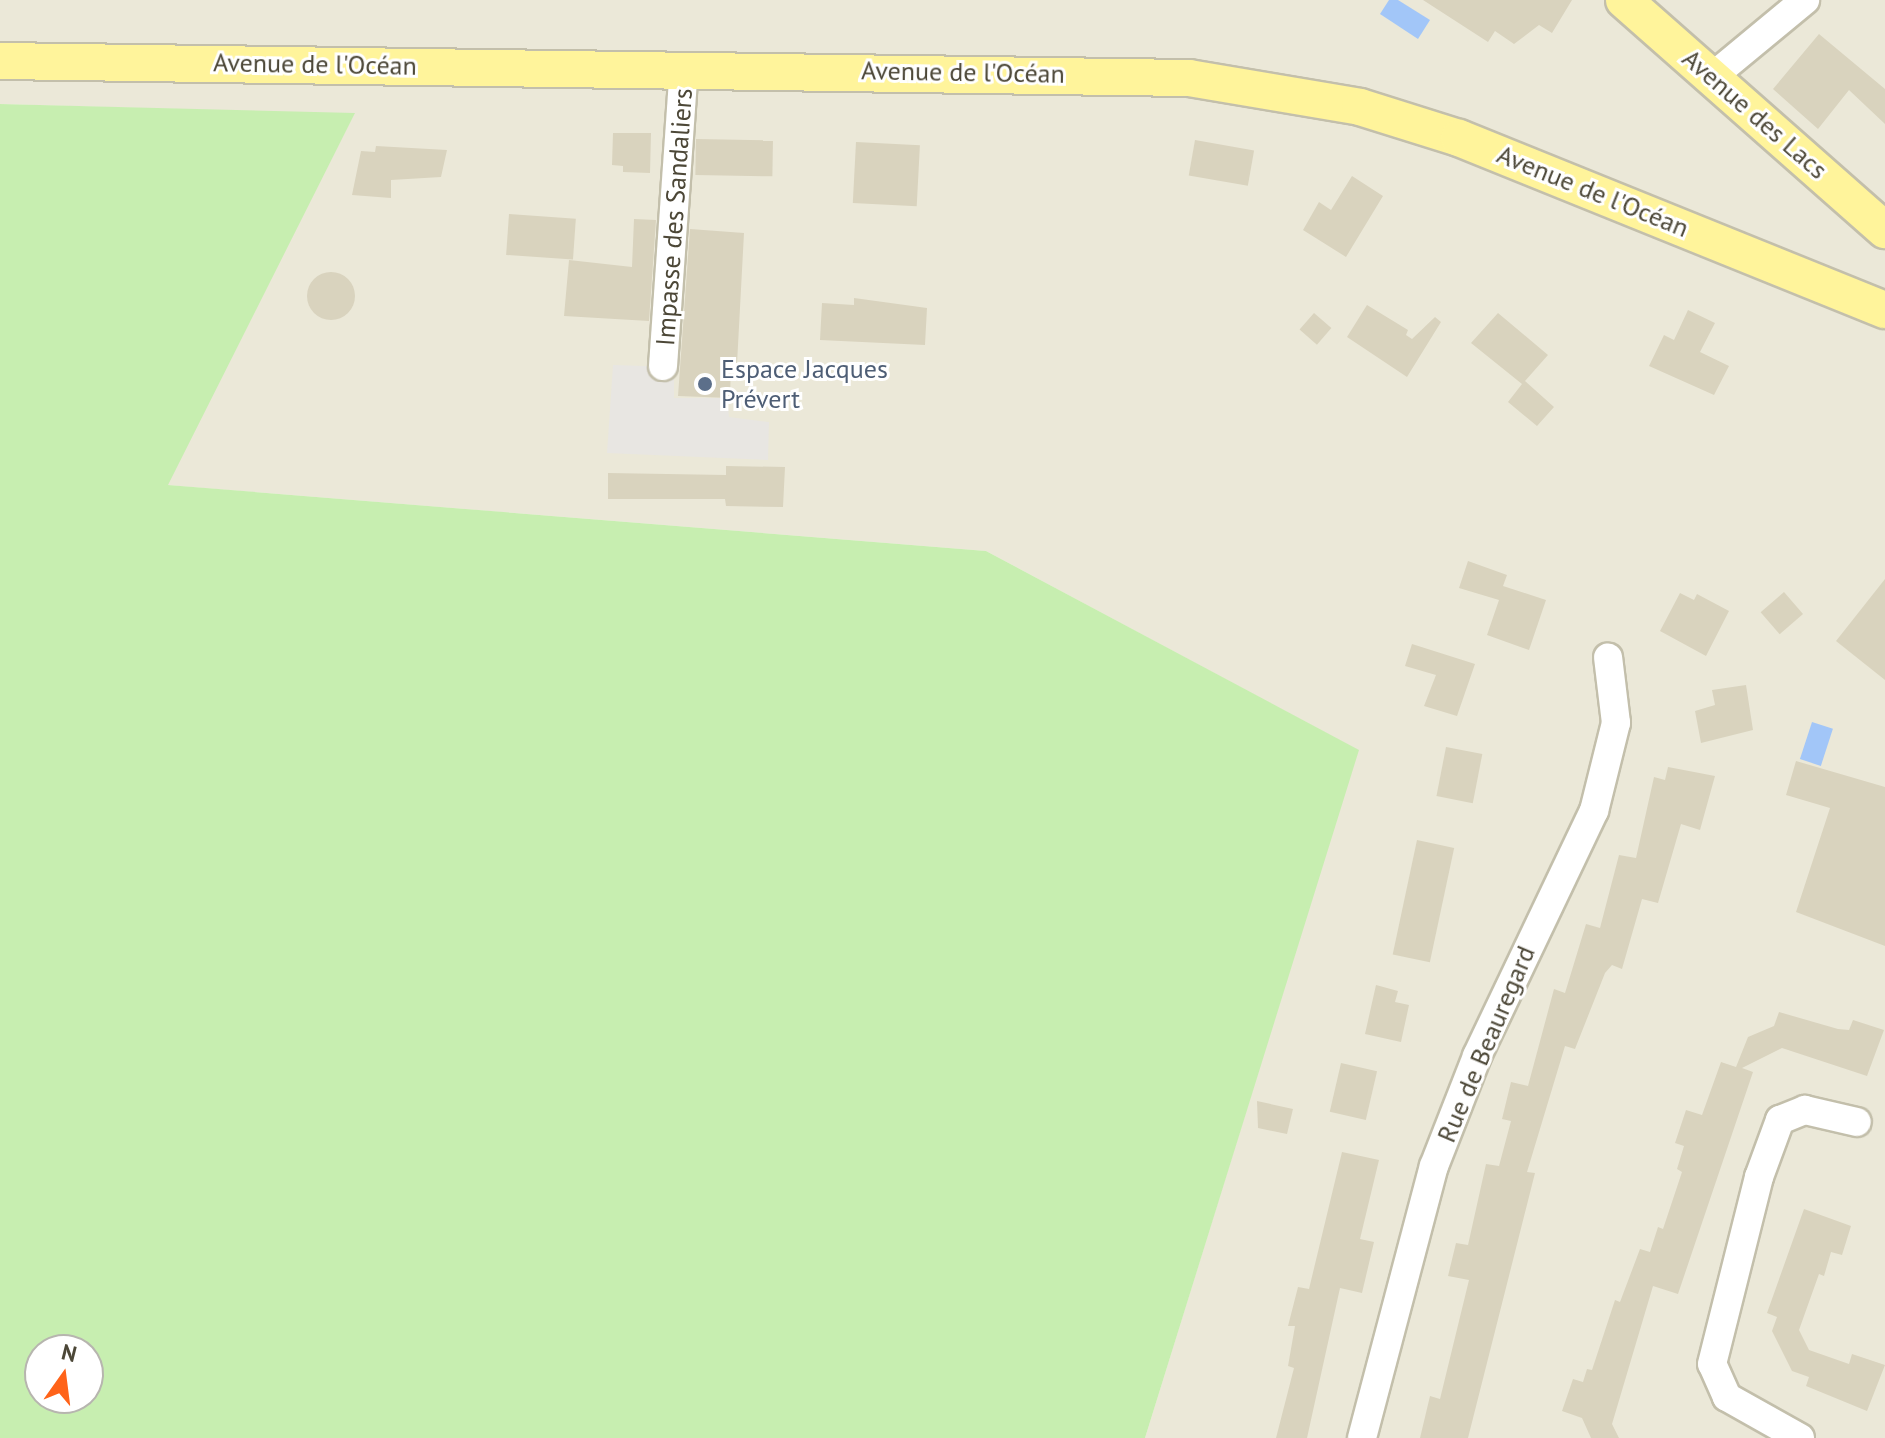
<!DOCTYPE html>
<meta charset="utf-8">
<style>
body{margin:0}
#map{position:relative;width:1885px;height:1438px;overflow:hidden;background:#f6f5ea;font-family:"PT Sans",sans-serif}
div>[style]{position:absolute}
.residential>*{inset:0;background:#ebe8d8}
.green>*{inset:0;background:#c7eeb0}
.parking>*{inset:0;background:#e8e6e2}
.water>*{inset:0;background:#a2c6f8;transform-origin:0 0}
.building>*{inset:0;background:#d9d3be;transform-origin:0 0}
.round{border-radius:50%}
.roads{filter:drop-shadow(2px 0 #c3bfab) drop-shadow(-2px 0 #c3bfab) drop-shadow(0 2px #c3bfab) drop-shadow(0 -2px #c3bfab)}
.minor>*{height:28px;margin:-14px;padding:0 14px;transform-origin:14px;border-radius:14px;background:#fff}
.major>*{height:36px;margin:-18px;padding:0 18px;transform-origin:18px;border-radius:18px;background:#fff49b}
.dots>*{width:22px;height:22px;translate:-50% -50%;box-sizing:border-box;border:4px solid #fff;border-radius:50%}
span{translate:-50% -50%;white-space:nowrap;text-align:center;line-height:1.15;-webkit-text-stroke:6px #fff;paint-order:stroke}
.street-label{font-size:26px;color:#4c4737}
.service-label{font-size:26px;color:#4e5e75}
.left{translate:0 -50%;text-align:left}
.north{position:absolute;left:24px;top:1334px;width:80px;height:80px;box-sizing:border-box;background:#fff;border:2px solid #b7b5af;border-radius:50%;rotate:14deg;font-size:22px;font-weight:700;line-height:32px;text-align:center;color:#4c4737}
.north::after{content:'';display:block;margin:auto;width:28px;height:36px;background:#ff6319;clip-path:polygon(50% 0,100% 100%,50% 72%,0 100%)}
</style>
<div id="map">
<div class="residential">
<i style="clip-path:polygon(0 0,1885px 0,1885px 1438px,1145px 1438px,1358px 750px,986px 551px,167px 485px,354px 114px,0 104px)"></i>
</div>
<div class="green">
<i style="clip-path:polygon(evenodd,0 104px,355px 113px,168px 485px,986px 551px,1359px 750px,1145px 1438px,0 1438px,0 104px,40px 1350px,88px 1350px,88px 1398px,40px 1398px,40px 1350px)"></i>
</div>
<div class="parking">
<i style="clip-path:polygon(613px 365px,674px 367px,674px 398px,727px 398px,729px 417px,769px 422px,768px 460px,607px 453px)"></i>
</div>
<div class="water">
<i style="clip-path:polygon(1389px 0,1398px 0,1430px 20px,1418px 39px,1380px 14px)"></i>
<i style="left:1812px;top:722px;width:22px;height:39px;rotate:18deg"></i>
</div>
<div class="building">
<i style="clip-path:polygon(1423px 0,1572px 0,1552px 33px,1539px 25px,1514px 44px,1495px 31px,1488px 42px)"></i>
<i style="clip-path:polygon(1819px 34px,1885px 89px,1885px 124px,1849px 90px,1818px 129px,1773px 89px)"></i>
<i style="clip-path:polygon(613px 133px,651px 133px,650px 173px,623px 172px,623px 166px,612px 165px)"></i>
<i style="left:696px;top:139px;width:77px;height:36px;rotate:1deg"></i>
<i style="left:1195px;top:140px;width:60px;height:36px;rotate:10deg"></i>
<i style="left:856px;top:142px;width:64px;height:61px;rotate:3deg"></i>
<i style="clip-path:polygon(376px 146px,447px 150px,441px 177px,391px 180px,391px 198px,352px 195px,361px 151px,375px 152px)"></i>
<i style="clip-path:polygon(1352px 176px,1383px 196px,1346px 257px,1303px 230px,1319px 202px,1331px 210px)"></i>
<i style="left:509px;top:214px;width:67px;height:41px;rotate:4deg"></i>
<i style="clip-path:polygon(634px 219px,656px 220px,649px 321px,564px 316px,569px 260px,632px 267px)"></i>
<i style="clip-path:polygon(690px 229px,744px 233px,737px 364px,731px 364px,730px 398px,678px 396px)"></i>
<i class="round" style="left:307px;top:272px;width:48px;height:48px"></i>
<i style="clip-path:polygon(854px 298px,927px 308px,925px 345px,820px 340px,822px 303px,854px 305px)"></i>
<i style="clip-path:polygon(1367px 305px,1408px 330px,1406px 335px,1412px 339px,1435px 317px,1441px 322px,1407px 377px,1347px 337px)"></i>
<i style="clip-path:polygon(1688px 310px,1715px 323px,1700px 352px,1729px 366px,1714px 395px,1649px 366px,1664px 335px,1674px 340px)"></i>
<i style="left:1314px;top:313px;width:23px;height:22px;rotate:41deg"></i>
<i style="clip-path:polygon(1498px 313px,1548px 355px,1525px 381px,1554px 407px,1537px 426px,1508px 402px,1522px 384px,1471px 343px)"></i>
<i style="clip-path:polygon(726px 466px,785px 467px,783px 507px,726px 506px,725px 499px,608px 499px,608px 473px,726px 475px)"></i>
<i style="clip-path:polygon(1468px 561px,1507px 575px,1503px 586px,1546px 600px,1529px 650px,1487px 635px,1499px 600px,1459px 588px)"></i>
<i style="clip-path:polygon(1885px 579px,1885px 680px,1836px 641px)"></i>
<i style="left:1784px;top:592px;width:29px;height:31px;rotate:49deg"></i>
<i style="clip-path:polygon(1680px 593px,1694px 600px,1697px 594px,1729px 611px,1706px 656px,1660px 631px)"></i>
<i style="clip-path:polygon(1412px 644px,1475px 664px,1457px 716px,1424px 706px,1436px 675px,1405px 666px)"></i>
<i style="clip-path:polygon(1746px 685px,1753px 730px,1701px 743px,1695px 711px,1715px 705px,1712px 690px)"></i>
<i style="left:1446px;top:747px;width:37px;height:50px;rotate:11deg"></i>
<i style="clip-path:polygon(1796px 761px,1885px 787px,1885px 946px,1796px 912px,1830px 808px,1786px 795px)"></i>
<i style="clip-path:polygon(1668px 767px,1715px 776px,1700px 830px,1681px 824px,1658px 903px,1642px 899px,1622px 969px,1612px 965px,1605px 973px,1575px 1049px,1565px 1046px,1527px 1172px,1535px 1173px,1468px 1438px,1420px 1438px,1430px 1396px,1440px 1399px,1469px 1280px,1448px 1276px,1456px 1243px,1468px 1245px,1486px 1164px,1499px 1166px,1511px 1121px,1502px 1119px,1511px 1082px,1528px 1086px,1554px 989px,1565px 993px,1586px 924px,1600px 928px,1619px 855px,1636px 858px,1654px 777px,1665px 780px)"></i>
<i style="left:1417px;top:840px;width:38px;height:117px;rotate:12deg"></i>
<i style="clip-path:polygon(1376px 985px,1398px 991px,1395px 1002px,1409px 1005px,1401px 1042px,1365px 1034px)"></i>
<i style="clip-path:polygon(1779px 1012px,1838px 1029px,1849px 1030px,1853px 1020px,1884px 1030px,1867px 1076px,1782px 1048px,1742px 1068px,1753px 1072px,1678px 1294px,1653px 1286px,1612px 1424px,1619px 1438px,1591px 1438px,1582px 1418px,1562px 1411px,1573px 1379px,1583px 1382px,1587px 1369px,1592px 1370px,1615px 1300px,1620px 1302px,1640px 1249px,1650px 1252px,1658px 1227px,1663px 1229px,1682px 1172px,1677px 1169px,1684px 1146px,1675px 1143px,1686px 1110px,1702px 1115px,1721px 1062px,1736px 1067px,1748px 1037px,1774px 1026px)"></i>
<i style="left:1341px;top:1063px;width:37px;height:50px;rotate:13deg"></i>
<i style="clip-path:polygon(1257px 1101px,1293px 1109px,1287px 1134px,1258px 1128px)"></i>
<i style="clip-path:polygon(1342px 1152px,1379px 1160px,1360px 1239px,1374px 1242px,1362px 1293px,1340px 1288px,1307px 1438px,1276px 1438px,1294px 1368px,1288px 1366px,1295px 1326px,1288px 1326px,1298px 1287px,1309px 1289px)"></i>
<i style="clip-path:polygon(1804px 1209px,1851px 1226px,1842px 1255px,1831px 1252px,1824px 1276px,1819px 1274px,1799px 1330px,1809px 1350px,1849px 1364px,1852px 1354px,1885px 1365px,1867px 1411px,1806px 1386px,1809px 1377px,1792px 1371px,1772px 1331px,1777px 1317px,1767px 1313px)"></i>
</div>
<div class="roads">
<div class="minor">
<i style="left:1712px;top:77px;width:121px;rotate:-39.6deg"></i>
<i style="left:663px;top:366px;width:299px;rotate:-86deg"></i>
<i style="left:1362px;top:1438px;width:281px;rotate:-75.2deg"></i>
<i style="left:1434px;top:1166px;width:118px;rotate:-68.6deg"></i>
<i style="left:1477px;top:1056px;width:272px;rotate:-64.5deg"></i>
<i style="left:1594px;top:811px;width:91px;rotate:-76deg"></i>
<i style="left:1616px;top:723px;width:66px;rotate:-96.9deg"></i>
<i style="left:1800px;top:1438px;width:84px;rotate:-150.7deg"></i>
<i style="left:1727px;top:1397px;width:36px;rotate:-114deg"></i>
<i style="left:1712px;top:1364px;width:193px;rotate:-75.9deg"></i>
<i style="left:1759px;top:1177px;width:61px;rotate:-69.8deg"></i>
<i style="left:1780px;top:1120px;width:27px;rotate:-22deg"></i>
<i style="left:1805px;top:1110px;width:53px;rotate:13deg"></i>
</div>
<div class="major">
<i style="left:1624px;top:0;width:348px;rotate:41.4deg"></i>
<i style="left:0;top:61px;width:1189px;rotate:0.82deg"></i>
<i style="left:1189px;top:78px;width:173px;rotate:9.6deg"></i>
<i style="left:1360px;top:107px;width:104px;rotate:17.4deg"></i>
<i style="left:1459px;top:138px;width:459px;rotate:22deg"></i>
</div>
</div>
<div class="dots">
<i style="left:705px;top:384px;background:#5c6f8a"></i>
</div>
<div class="street-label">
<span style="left:315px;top:64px;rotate:1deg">Avenue de l'Océan</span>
<span style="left:963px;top:72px;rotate:1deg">Avenue de l'Océan</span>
<span style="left:1755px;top:114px;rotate:41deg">Avenue des Lacs</span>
<span style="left:1593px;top:191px;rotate:22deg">Avenue de l'Océan</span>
<span style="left:674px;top:217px;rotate:-86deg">Impasse des Sandaliers</span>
<span style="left:1486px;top:1044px;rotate:-67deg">Rue de Beauregard</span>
</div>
<div class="service-label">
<span class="left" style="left:721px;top:384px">Espace Jacques<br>Prévert</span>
</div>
<div class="north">N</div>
</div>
